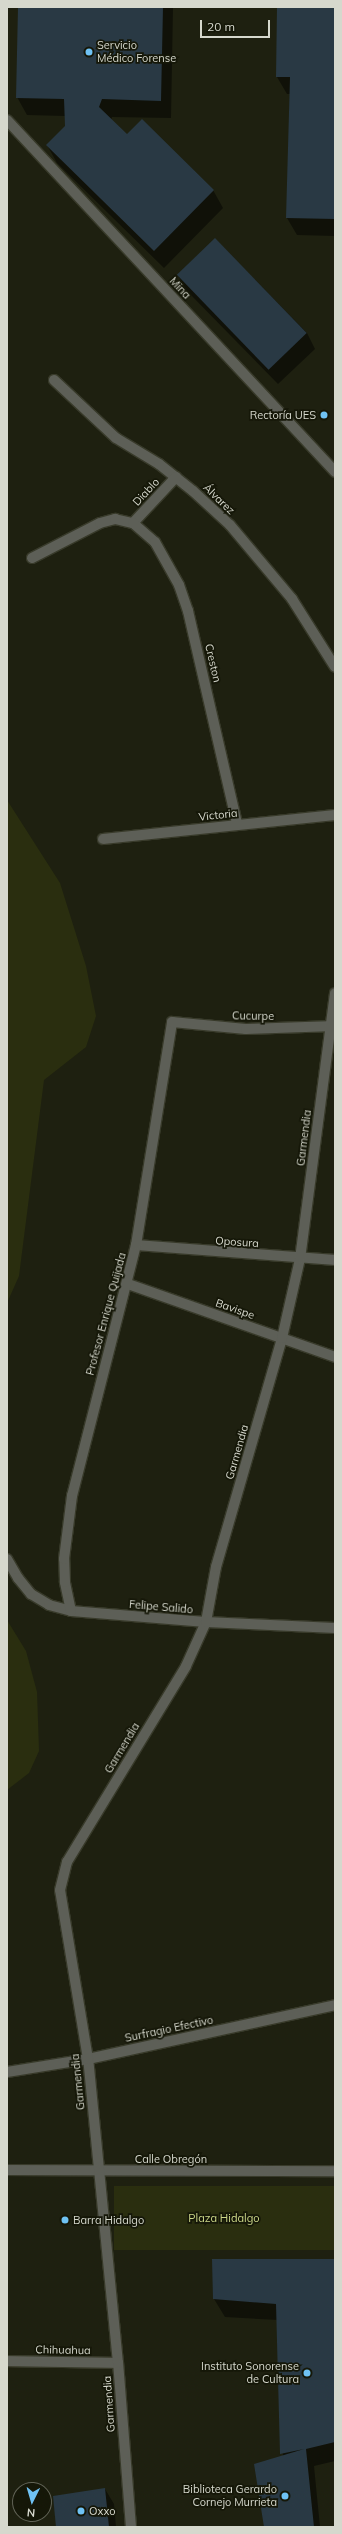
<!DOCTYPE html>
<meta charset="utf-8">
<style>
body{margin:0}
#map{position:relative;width:342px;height:2534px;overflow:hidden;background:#1e2010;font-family:Mulish,sans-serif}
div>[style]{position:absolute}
.green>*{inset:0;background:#2a2e0f;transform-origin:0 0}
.shadow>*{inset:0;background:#0007}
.building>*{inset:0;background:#293944;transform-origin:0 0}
.roads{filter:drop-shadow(1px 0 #383a2a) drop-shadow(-1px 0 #383a2a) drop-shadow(0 1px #383a2a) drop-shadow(0 -1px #383a2a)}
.minor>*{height:10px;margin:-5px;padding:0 5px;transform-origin:5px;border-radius:5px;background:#5d5f57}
.dots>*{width:11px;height:11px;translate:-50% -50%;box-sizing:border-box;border:2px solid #151708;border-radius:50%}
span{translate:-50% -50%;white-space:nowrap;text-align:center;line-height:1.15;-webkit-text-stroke:3.5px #151708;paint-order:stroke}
.poi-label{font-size:11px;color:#d6d8cd}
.left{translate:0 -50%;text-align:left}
.right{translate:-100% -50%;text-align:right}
.street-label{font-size:11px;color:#d6d8cd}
.park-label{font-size:11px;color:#cdd889}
.frame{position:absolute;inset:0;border:8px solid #d6d8cd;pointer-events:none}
.north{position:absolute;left:12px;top:2482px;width:40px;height:40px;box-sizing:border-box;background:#151708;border:1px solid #626457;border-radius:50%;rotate:185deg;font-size:11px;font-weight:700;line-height:16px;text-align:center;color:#d6d8cd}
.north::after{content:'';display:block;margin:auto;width:14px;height:18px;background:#6fc2f4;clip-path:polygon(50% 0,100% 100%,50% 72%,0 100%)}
.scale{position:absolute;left:200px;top:20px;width:70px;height:18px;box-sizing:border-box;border:2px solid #d6d8cd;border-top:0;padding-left:5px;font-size:12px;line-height:14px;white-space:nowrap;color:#d6d8cd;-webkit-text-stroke:3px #151708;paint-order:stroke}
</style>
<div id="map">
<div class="green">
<i style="clip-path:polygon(7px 800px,60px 883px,86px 966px,96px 1016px,86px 1047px,44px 1080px,19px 1276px,7px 1303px)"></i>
<i style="clip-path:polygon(7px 1620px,26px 1651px,37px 1692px,39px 1751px,29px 1773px,7px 1790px)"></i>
<i style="left:114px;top:2186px;width:221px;height:64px"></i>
</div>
<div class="shadow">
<i style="clip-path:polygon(19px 7px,173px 7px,171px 118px,112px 117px,111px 120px,127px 136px,213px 190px,223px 208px,164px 268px,57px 163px,47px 145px,66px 126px,65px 116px,27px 115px,17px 97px)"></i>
<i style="clip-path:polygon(278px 7px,335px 7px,335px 236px,297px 235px,287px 218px,290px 94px,287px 94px,277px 77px)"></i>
<i style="clip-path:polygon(215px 239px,307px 333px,315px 349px,278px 384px,186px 290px,178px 275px)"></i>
<i style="clip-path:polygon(213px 2260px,335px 2260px,335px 2461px,314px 2466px,320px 2527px,265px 2527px,283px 2457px,278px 2320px,225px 2317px,214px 2299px)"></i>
<i style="clip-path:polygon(105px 2489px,114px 2504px,116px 2527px,57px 2527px)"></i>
</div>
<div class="building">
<i style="clip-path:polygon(18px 7px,163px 7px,161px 101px,102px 99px,99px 107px,127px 134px,142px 119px,214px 190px,154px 251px,46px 145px,65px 126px,64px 99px,16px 98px)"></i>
<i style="clip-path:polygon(277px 7px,335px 7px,335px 219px,286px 218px,290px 77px,276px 77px)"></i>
<i style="left:215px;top:238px;width:132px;height:53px;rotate:46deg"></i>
<i style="clip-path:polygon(212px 2259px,335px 2259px,335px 2442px,306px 2449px,314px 2527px,264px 2527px,254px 2464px,304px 2449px,280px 2454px,276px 2304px,213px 2299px)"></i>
<i style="clip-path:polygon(105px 2488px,109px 2527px,56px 2527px,53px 2496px)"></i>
</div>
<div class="roads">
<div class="minor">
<i style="left:7px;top:120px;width:481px;rotate:47deg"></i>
<i style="left:54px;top:380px;width:85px;rotate:43.1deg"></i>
<i style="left:116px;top:438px;width:50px;rotate:31.2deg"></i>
<i style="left:159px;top:464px;width:43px;rotate:38.5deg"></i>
<i style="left:193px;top:491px;width:50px;rotate:42.6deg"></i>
<i style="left:230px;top:525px;width:97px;rotate:50deg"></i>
<i style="left:292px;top:599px;width:80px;rotate:57.7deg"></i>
<i style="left:133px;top:523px;width:63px;rotate:-46.9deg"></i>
<i style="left:32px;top:558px;width:76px;rotate:-27.2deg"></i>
<i style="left:100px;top:523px;width:16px;rotate:-15deg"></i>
<i style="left:115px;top:519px;width:18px;rotate:13deg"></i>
<i style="left:133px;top:523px;width:29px;rotate:41deg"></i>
<i style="left:155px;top:542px;width:49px;rotate:60.8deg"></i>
<i style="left:179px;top:585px;width:28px;rotate:71deg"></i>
<i style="left:188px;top:611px;width:219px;rotate:77deg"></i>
<i style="left:103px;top:839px;width:233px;rotate:-5.9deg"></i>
<i style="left:136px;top:1245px;width:200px;rotate:4.3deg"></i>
<i style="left:128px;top:1284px;width:219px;rotate:19.4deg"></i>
<i style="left:7px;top:1559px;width:22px;rotate:60deg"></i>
<i style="left:18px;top:1578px;width:21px;rotate:51deg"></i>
<i style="left:31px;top:1594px;width:21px;rotate:31deg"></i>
<i style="left:49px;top:1605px;width:23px;rotate:15deg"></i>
<i style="left:71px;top:1611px;width:135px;rotate:4.7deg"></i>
<i style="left:206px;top:1622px;width:129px;rotate:2.7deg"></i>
<i style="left:71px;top:1611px;width:30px;rotate:-102deg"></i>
<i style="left:65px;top:1582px;width:23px;rotate:-92deg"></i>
<i style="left:64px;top:1559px;width:64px;rotate:-82.8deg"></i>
<i style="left:72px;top:1496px;width:259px;rotate:-75.7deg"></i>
<i style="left:136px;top:1245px;width:226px;rotate:-80.8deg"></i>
<i style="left:172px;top:1022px;width:74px;rotate:5.4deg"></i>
<i style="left:246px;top:1029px;width:89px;rotate:-1.9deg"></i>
<i style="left:7px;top:2072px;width:82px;rotate:-9.1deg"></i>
<i style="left:88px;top:2059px;width:253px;rotate:-12.3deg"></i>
<i style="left:7px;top:2170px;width:328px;rotate:0.2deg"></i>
<i style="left:7px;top:2361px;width:111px;rotate:1deg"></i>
<i style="left:131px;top:2527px;width:165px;rotate:-94.5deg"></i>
<i style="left:118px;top:2363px;width:305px;rotate:-95.6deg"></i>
<i style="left:88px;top:2059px;width:171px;rotate:-99.4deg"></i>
<i style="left:60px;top:1890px;width:29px;rotate:-76deg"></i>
<i style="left:67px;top:1862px;width:229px;rotate:-58.7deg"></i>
<i style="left:186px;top:1666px;width:48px;rotate:-65.6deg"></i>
<i style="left:206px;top:1622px;width:56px;rotate:-79.7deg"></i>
<i style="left:216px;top:1567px;width:238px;rotate:-73.9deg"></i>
<i style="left:282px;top:1338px;width:81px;rotate:-77.2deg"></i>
<i style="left:300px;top:1259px;width:268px;rotate:-82.5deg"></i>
</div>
</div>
<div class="dots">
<i style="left:89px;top:52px;background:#6fc2f4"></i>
<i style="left:324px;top:415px;background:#6fc2f4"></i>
<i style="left:65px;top:2220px;background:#6fc2f4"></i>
<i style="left:307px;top:2373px;background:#6fc2f4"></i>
<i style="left:285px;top:2496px;background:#6fc2f4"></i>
<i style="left:81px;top:2511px;background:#6fc2f4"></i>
</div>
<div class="poi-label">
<span class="left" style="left:97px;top:52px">Servicio<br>Médico Forense</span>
<span class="right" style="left:316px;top:415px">Rectoría UES</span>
<span class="left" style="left:73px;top:2220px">Barra Hidalgo</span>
<span class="right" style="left:299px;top:2373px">Instituto Sonorense<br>de Cultura</span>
<span class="right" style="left:277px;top:2496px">Biblioteca Gerardo<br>Cornejo Murrieta</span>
<span class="left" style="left:89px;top:2511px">Oxxo</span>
</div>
<div class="street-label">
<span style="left:180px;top:288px;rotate:47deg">Mina</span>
<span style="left:146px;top:492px;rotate:-47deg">Diablo</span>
<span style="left:219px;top:499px;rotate:44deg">Álvarez</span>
<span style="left:213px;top:663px;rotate:77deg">Creston</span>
<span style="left:218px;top:815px;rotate:-6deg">Victoria</span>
<span style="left:253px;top:1016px;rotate:1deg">Cucurpe</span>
<span style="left:304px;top:1138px;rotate:-83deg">Garmendia</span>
<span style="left:237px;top:1242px;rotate:4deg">Oposura</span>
<span style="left:235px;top:1309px;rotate:19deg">Bavispe</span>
<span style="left:106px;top:1314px;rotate:-75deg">Profesor Enrique Quijada</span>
<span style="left:237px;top:1452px;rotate:-74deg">Garmendia</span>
<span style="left:161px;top:1607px;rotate:5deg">Felipe Salido</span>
<span style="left:122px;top:1748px;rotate:-59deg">Garmendia</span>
<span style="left:169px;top:2029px;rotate:-12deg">Surfragio Efectivo</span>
<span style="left:78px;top:2082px;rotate:-96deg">Garmendia</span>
<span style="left:171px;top:2159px">Calle Obregón</span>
<span style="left:63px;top:2350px;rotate:1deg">Chihuahua</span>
<span style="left:109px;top:2404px;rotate:-94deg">Garmendia</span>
</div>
<div class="park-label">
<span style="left:224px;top:2218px">Plaza Hidalgo</span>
</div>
<div class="frame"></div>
<div class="north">N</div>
<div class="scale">20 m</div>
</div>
